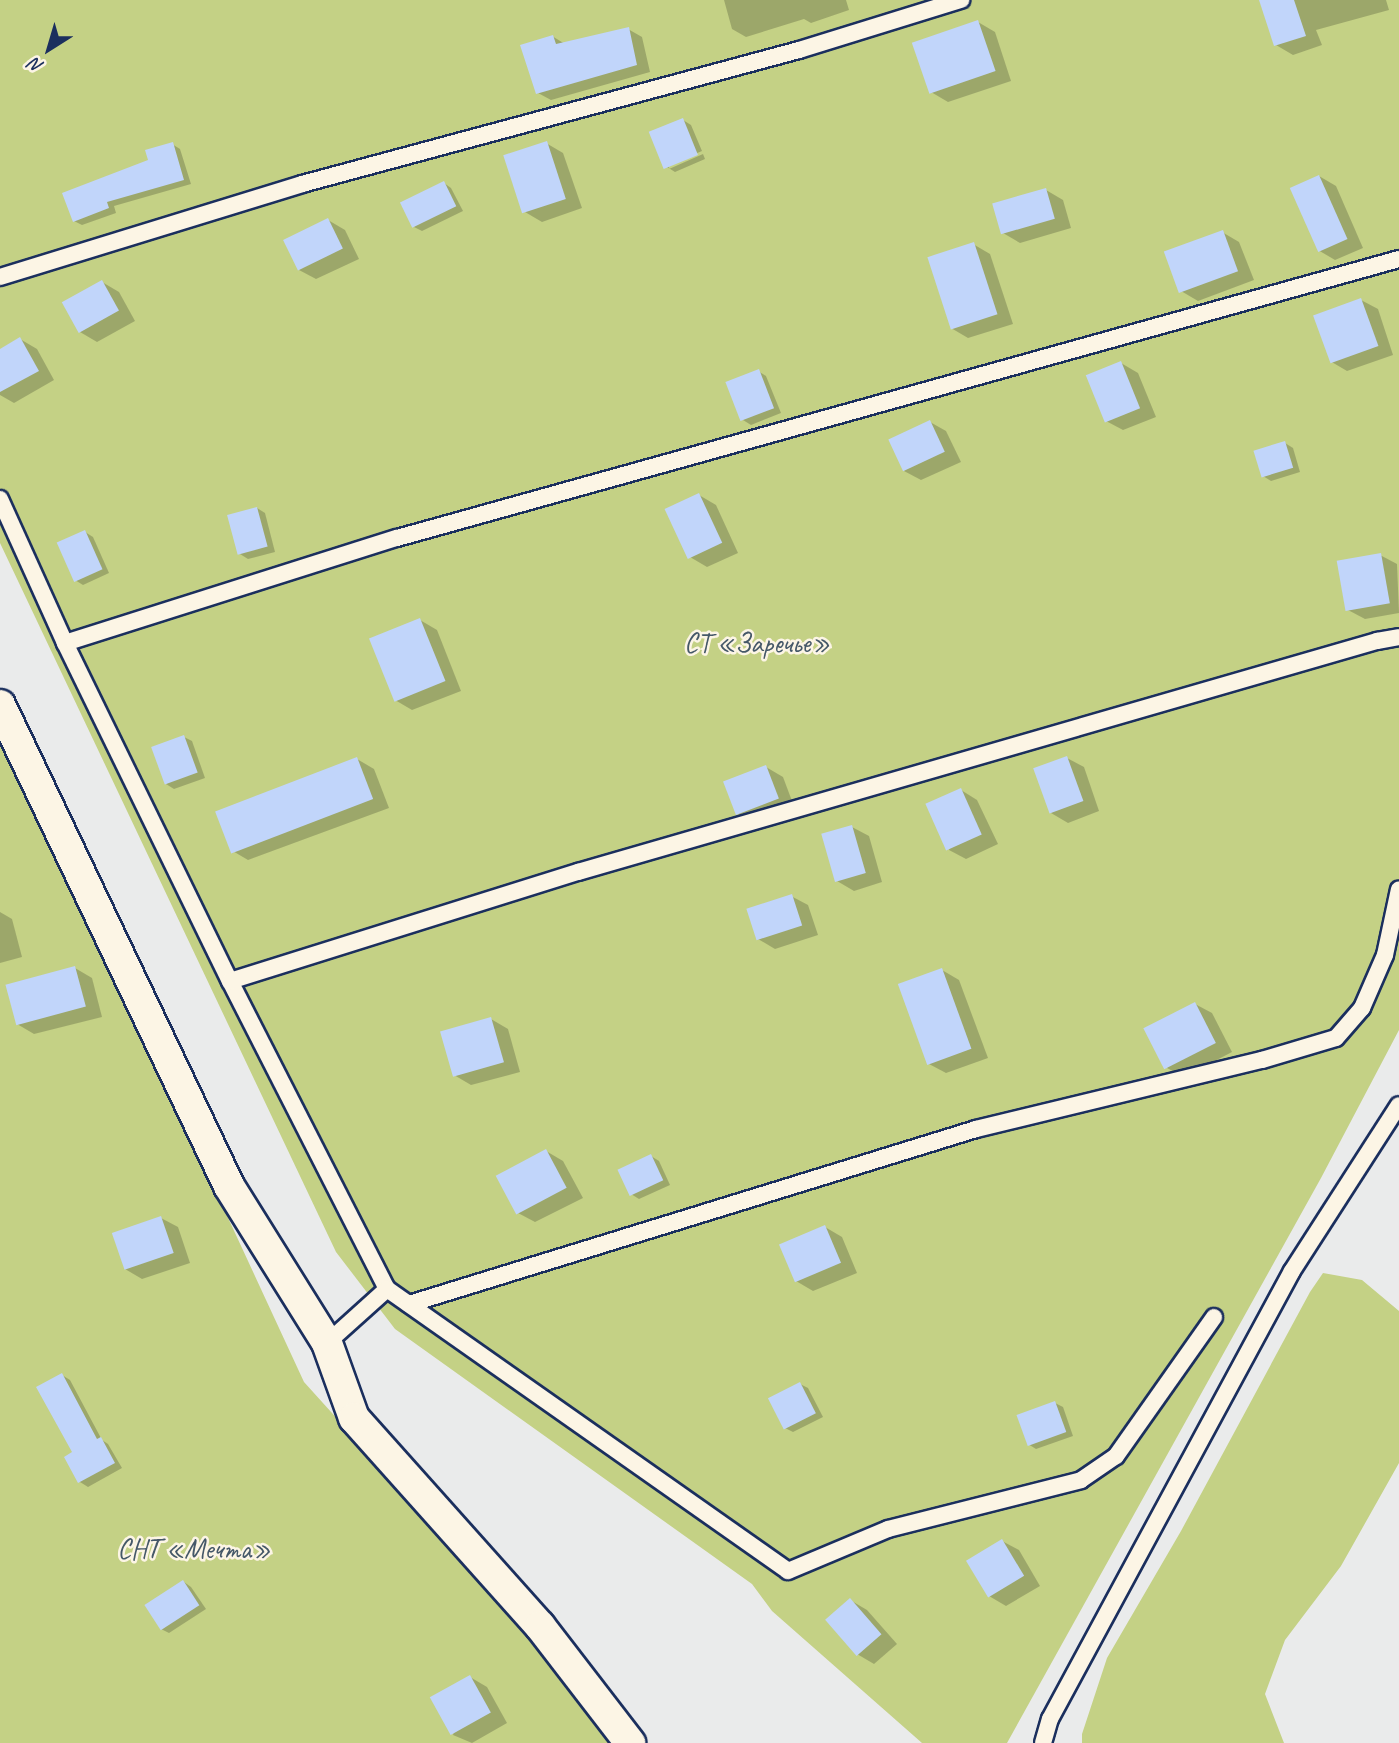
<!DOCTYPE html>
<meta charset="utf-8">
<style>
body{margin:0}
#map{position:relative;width:1399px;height:1743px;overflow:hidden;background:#eaebeb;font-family:Caveat,sans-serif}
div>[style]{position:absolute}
.green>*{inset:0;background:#c4d185}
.shadow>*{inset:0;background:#0003}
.building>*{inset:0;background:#c1d5fa;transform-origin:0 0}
.roads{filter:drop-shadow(2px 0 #1b2f5e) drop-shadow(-2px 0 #1b2f5e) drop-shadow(0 2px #1b2f5e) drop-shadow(0 -2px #1b2f5e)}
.service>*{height:16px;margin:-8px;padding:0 8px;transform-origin:8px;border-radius:8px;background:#fcf5e5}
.minor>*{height:30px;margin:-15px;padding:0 15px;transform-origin:15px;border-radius:15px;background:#fcf5e5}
span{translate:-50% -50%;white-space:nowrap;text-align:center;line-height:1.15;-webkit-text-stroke:5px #fcf5e5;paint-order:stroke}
.park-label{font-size:28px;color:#455868}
.north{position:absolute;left:14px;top:14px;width:70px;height:70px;-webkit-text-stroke:5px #fcf5e5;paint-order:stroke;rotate:217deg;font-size:19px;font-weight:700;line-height:28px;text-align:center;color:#1b2f5e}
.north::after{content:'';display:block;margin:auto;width:24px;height:32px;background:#1b2f5e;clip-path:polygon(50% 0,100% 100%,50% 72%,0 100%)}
</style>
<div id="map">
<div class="green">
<i style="clip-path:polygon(0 0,1399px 0,1399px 1030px,1321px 1178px,1007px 1743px,922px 1743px,772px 1611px,752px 1584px,395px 1329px,336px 1252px,0 543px)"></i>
<i style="clip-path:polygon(0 725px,304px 1382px,537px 1640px,613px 1743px,0 1743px)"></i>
<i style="clip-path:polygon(1323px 1273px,1362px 1280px,1399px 1311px,1399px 1463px,1341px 1566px,1285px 1640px,1265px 1694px,1284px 1743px,1082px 1743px,1082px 1734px,1107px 1658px,1181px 1531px,1310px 1292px)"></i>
</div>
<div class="shadow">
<i style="clip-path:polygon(724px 0,846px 0,849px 10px,811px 23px,804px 19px,746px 37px,732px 29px)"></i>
<i style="clip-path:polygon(1261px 0,1386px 0,1389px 10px,1316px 30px,1322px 45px,1293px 55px,1276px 45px)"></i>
<i style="clip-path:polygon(978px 22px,995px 32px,1011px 81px,948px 102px,931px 92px)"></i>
<i style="clip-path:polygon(628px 29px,642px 37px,650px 72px,551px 100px,538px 93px,552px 36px,565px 44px)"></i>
<i style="clip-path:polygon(683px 120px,691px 125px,702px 151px,669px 165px,669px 169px,703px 154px,705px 159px,675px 172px,667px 167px)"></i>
<i style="clip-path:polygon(546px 143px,563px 153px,582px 208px,542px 222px,525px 212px)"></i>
<i style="clip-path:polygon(172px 144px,180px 149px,191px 184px,114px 206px,116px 213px,82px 225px,74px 221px)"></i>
<i style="clip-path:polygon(1319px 176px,1336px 186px,1363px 248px,1335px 260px,1318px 250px)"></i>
<i style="clip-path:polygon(444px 183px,451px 188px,463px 211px,422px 231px,414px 227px)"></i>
<i style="clip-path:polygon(1046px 190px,1063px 200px,1071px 228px,1020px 243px,1003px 233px)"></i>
<i style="clip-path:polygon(328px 220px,345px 230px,359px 259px,316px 279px,299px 270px)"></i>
<i style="clip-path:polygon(1222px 232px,1239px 242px,1254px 280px,1198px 301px,1181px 291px)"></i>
<i style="clip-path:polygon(973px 244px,990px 254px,1013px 324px,968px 338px,951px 328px)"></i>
<i style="clip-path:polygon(102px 282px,119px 292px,135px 321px,97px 342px,80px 332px)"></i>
<i style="clip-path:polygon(1361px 300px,1378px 309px,1393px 355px,1347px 371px,1330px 361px)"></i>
<i style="clip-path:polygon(20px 339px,37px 349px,54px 380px,14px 403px,0 395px,0 351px)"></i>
<i style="clip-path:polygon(1121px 363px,1138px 373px,1156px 417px,1123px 430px,1106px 421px)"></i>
<i style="clip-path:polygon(758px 371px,766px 376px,781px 413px,751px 425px,743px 420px)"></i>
<i style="clip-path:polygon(930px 422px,946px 431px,961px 462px,921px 480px,904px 471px)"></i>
<i style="clip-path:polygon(1285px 443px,1293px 448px,1300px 472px,1271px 481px,1263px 476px)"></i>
<i style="clip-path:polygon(699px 495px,716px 505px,738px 553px,707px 567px,690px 557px)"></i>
<i style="clip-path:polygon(257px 508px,265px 513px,275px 552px,248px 559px,240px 554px)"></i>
<i style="clip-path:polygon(85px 532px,93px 537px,109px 573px,83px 585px,75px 580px)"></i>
<i style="clip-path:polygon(1380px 555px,1397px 564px,1399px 613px,1365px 619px,1348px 610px)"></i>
<i style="clip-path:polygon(420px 620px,437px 630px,461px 691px,412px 710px,395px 700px)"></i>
<i style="clip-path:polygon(184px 737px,192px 741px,205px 778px,174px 789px,166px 784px)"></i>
<i style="clip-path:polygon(1067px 758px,1084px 767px,1099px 811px,1068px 823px,1051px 813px)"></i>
<i style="clip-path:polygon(357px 759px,374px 769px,389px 808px,248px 860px,231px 850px)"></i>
<i style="clip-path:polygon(766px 767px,783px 777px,795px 809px,755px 824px,738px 814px)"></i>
<i style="clip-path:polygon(961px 790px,977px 800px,998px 844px,966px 859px,949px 850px)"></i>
<i style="clip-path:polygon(852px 827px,869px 836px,882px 882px,854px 891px,837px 881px)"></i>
<i style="clip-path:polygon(791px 896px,808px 905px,818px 935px,775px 949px,758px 939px)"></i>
<i style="clip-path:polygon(0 912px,12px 919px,22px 957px,0 963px)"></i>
<i style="clip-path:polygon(75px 968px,92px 978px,102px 1017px,34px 1034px,17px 1024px)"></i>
<i style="clip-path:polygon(942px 970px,959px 980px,988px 1058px,946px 1073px,929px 1064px)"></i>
<i style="clip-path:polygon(1195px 1004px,1212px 1013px,1232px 1052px,1184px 1077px,1167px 1068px)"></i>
<i style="clip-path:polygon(491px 1019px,508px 1029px,520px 1072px,471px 1085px,454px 1075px)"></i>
<i style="clip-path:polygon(546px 1151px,563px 1161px,583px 1198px,535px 1222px,518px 1213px)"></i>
<i style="clip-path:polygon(651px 1156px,659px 1161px,670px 1185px,639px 1199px,631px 1194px)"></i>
<i style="clip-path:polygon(161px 1218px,178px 1227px,190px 1263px,142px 1279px,125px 1269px)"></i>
<i style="clip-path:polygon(825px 1227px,842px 1237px,857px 1273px,813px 1291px,796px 1281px)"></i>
<i style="clip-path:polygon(62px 1375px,70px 1380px,102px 1440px,108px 1444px,122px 1468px,88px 1487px,80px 1482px)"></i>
<i style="clip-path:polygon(800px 1384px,808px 1388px,823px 1417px,793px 1432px,785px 1428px)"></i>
<i style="clip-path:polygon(1055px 1403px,1063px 1407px,1073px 1436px,1036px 1449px,1028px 1444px)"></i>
<i style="clip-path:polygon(1002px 1541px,1019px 1550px,1040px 1586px,1006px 1606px,989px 1596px)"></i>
<i style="clip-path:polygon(184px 1582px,191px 1587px,206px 1609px,169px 1633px,161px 1629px)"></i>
<i style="clip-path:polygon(850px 1600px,867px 1610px,897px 1644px,874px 1664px,857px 1654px)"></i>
<i style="clip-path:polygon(470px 1677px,487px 1687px,507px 1723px,472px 1743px,453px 1735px)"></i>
</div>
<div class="building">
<i style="clip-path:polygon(1259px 0,1294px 0,1306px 36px,1274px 46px)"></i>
<i style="left:978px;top:20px;width:54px;height:70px;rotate:71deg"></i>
<i style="clip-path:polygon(629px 27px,637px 65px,536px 94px,520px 45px,553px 35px,556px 44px)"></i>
<i style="left:683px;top:118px;width:40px;height:37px;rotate:68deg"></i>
<i style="left:547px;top:141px;width:61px;height:46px;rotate:72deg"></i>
<i style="clip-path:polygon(173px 142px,184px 180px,107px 202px,109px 208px,73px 222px,62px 193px,148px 160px,145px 150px)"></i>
<i style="left:1319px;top:175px;width:70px;height:32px;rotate:66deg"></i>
<i style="left:444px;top:181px;width:28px;height:49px;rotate:64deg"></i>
<i style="left:1046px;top:188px;width:32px;height:56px;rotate:74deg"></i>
<i style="left:328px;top:218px;width:34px;height:50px;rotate:64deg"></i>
<i style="left:1223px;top:230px;width:44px;height:63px;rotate:70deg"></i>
<i style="left:974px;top:242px;width:76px;height:49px;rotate:72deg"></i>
<i style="left:102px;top:280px;width:35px;height:46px;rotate:61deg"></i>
<i style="left:1361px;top:298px;width:51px;height:51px;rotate:70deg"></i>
<i style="clip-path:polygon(20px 337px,39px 371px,0 392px,0 349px)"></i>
<i style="left:1121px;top:361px;width:51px;height:38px;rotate:68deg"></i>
<i style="left:759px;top:369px;width:42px;height:36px;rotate:69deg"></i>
<i style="left:930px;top:420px;width:35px;height:46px;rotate:65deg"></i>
<i style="left:1285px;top:441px;width:28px;height:33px;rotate:73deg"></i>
<i style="left:699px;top:493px;width:55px;height:38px;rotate:65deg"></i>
<i style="left:257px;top:507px;width:41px;height:31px;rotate:75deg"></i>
<i style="left:85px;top:530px;width:43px;height:31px;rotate:66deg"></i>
<i style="left:1381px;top:553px;width:51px;height:45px;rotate:80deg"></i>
<i style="left:420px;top:618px;width:68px;height:55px;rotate:68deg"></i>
<i style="left:184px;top:735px;width:40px;height:35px;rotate:70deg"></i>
<i style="left:1067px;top:756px;width:48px;height:36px;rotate:70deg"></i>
<i style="left:357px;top:757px;width:45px;height:152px;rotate:69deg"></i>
<i style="left:766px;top:765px;width:36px;height:46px;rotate:69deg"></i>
<i style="left:961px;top:788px;width:51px;height:39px;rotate:66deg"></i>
<i style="left:852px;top:825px;width:50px;height:32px;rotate:74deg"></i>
<i style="left:792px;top:894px;width:33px;height:48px;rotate:72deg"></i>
<i style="left:75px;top:966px;width:42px;height:72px;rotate:75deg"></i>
<i style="left:942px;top:968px;width:86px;height:47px;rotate:70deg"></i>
<i style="left:1195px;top:1002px;width:46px;height:58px;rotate:63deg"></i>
<i style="left:491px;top:1017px;width:47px;height:53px;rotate:74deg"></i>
<i style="left:546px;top:1149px;width:44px;height:57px;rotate:62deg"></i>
<i style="left:651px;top:1154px;width:29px;height:37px;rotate:65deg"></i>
<i style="left:161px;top:1216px;width:39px;height:52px;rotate:71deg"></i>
<i style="left:825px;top:1225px;width:41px;height:50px;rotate:67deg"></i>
<i style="clip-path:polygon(62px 1373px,97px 1439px,101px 1437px,115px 1463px,78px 1483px,64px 1457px,72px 1452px,36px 1387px)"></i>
<i style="left:800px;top:1382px;width:35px;height:36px;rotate:63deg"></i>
<i style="left:1055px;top:1401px;width:33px;height:41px;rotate:70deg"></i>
<i style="left:1002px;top:1539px;width:43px;height:42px;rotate:59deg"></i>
<i style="left:183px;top:1580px;width:30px;height:46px;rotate:57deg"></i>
<i style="left:850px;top:1598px;width:48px;height:33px;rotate:49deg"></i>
<i style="left:470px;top:1675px;width:43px;height:46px;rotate:61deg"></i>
</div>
<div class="roads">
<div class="service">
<i style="left:0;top:277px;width:316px;rotate:-17.1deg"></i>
<i style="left:302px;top:184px;width:515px;rotate:-15.09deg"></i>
<i style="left:799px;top:50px;width:170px;rotate:-17.2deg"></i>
<i style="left:0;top:499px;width:158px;rotate:65.7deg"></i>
<i style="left:65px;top:643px;width:376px;rotate:64deg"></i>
<i style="left:230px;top:981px;width:346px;rotate:63deg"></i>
<i style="left:387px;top:1289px;width:490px;rotate:35.1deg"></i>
<i style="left:788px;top:1571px;width:108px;rotate:-22.8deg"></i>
<i style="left:888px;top:1529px;width:199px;rotate:-14.2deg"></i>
<i style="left:1081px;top:1480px;width:42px;rotate:-34.4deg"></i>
<i style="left:1116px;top:1456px;width:170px;rotate:-54.8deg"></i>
<i style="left:65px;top:643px;width:348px;rotate:-17.6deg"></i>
<i style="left:397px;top:538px;width:1040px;rotate:-15.56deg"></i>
<i style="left:230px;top:981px;width:365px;rotate:-17.4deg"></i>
<i style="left:578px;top:872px;width:832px;rotate:-16.13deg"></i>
<i style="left:1377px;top:641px;width:22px;rotate:-10deg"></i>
<i style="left:409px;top:1304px;width:593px;rotate:-17.15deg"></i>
<i style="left:976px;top:1129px;width:294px;rotate:-13.6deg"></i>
<i style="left:1262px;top:1060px;width:77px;rotate:-16.6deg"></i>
<i style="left:1336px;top:1038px;width:40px;rotate:-49deg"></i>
<i style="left:1362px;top:1008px;width:58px;rotate:-66.5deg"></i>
<i style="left:1385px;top:955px;width:67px;rotate:-78deg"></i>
<i style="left:327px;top:1343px;width:81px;rotate:-42deg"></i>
<i style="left:1043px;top:1743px;width:25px;rotate:-74deg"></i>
<i style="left:1050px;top:1719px;width:509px;rotate:-61.62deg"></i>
<i style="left:1292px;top:1271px;width:197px;rotate:-57.2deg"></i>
</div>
<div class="minor">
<i style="left:0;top:705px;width:533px;rotate:64.54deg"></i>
<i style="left:229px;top:1186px;width:185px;rotate:58deg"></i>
<i style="left:327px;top:1343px;width:80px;rotate:70.2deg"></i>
<i style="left:354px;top:1418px;width:279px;rotate:48.2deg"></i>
<i style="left:540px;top:1626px;width:148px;rotate:52.4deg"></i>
</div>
</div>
<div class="park-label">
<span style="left:757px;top:643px">СТ «Заречье»</span>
<span style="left:194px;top:1549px">СНТ «Мечта»</span>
</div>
<div class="north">N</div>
</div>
